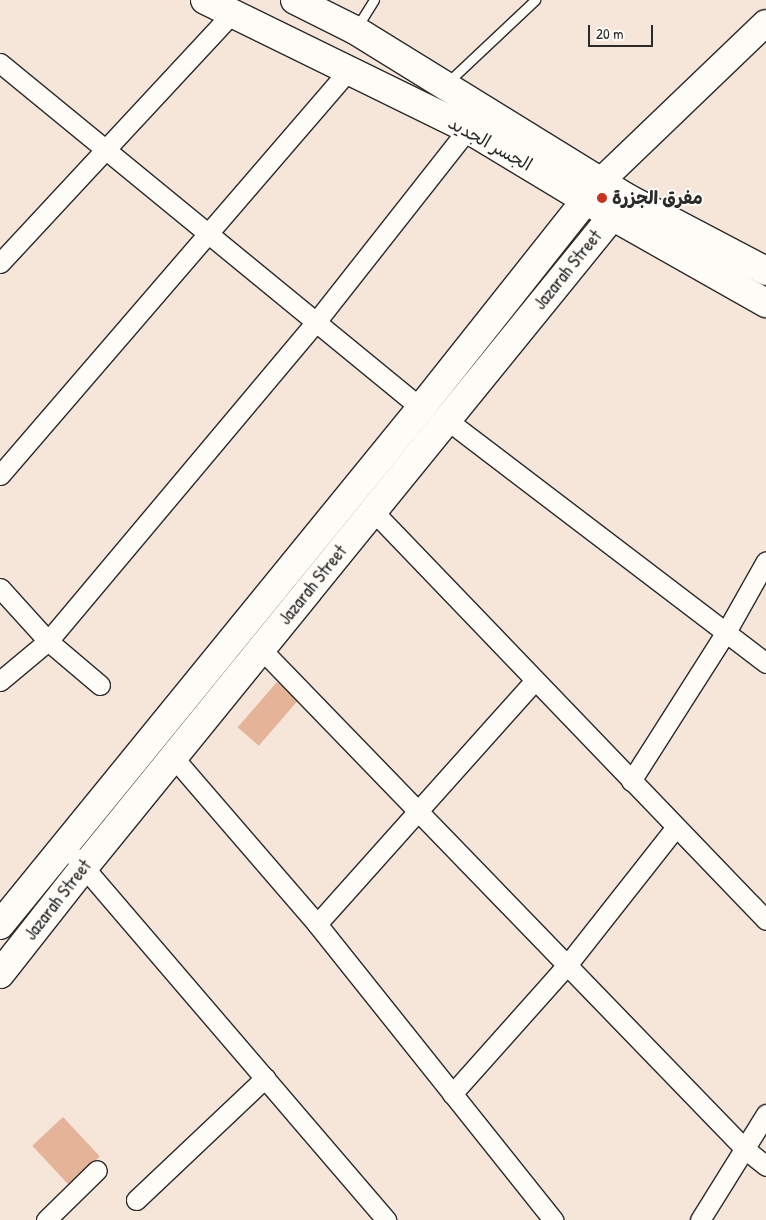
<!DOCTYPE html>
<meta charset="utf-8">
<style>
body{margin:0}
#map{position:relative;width:766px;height:1220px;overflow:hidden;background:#f6e6da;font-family:"Patrick Hand","Playpen Sans Arabic",sans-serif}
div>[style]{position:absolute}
.building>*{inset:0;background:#e5b397;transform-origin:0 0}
.roads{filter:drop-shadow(1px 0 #2b2b2b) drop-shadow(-1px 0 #2b2b2b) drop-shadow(0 1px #2b2b2b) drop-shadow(0 -1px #2b2b2b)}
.lane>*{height:9px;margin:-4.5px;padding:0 4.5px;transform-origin:4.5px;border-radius:4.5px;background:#fdfcf7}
.street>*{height:19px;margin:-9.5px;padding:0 9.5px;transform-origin:9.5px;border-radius:9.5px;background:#fdfcf7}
.secondary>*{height:26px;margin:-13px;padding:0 13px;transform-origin:13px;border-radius:13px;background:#fdfcf7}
.primary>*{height:28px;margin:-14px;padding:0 14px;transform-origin:14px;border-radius:14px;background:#fdfcf7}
.dots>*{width:14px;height:14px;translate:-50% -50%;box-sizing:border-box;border:2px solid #fdfcf7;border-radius:50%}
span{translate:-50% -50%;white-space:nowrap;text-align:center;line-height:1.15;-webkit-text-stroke:4px #fdfcf7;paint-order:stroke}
.street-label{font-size:18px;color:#2b2b2b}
.poi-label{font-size:18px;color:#2b2b2b;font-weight:700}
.left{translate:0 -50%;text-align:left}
.scale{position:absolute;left:588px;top:25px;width:65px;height:22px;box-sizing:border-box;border:2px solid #2b2b2b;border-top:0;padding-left:6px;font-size:15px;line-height:18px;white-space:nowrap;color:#2b2b2b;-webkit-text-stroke:4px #fdfcf7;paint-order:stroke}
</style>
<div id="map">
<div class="building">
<i style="left:277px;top:682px;width:28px;height:60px;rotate:41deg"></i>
<i style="left:63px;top:1117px;width:54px;height:42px;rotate:47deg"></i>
</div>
<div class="roads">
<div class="lane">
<i style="left:357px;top:27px;width:32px;rotate:-58deg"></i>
<i style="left:448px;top:82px;width:120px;rotate:-43.3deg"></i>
</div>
<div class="street">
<i style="left:0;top:63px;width:544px;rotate:39.33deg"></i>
<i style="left:0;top:263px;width:342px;rotate:-47.1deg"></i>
<i style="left:447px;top:420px;width:401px;rotate:37.3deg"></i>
<i style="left:0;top:475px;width:533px;rotate:-49.26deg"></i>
<i style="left:373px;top:511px;width:567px;rotate:46.14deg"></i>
<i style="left:0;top:588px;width:72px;rotate:47.8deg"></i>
<i style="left:48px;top:641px;width:68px;rotate:40.2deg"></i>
<i style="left:261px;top:649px;width:696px;rotate:45.93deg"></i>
<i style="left:745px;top:1149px;width:27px;rotate:39deg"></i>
<i style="left:0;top:681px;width:62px;rotate:-39.8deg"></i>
<i style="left:48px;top:641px;width:417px;rotate:-50deg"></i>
<i style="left:316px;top:322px;width:246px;rotate:-51.8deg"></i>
<i style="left:173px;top:757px;width:221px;rotate:49.2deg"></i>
<i style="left:317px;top:924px;width:379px;rotate:51.4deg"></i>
<i style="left:631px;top:781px;width:177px;rotate:-57.5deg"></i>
<i style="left:726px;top:632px;width:81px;rotate:-60.6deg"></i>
<i style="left:76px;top:858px;width:477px;rotate:49.4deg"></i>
<i style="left:317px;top:924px;width:327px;rotate:-48.2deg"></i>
<i style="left:452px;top:1094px;width:174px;rotate:-48.3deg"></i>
<i style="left:568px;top:964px;width:174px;rotate:-51.8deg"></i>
<i style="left:136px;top:1200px;width:178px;rotate:-43.4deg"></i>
<i style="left:46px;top:1220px;width:71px;rotate:-44.4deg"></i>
<i style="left:700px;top:1220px;width:125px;rotate:-58.1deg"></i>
</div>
<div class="secondary">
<i style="left:601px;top:181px;width:228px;rotate:-43.8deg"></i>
</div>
<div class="primary">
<i style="left:205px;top:0;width:293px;rotate:26.1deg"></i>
<i style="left:468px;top:129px;width:168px;rotate:31.1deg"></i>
<i style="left:612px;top:216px;width:177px;rotate:29.5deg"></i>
<i style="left:295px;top:0;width:67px;rotate:26.6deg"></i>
<i style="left:355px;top:30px;width:320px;rotate:31.7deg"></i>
<i style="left:627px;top:198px;width:157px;rotate:27.7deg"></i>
<i style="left:0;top:925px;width:667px;rotate:-50.84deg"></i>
<i style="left:421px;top:408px;width:290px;rotate:-51.6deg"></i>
<i style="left:0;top:974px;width:137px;rotate:-51.8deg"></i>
<i style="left:85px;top:866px;width:860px;rotate:-50.94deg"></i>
</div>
</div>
<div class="dots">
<i style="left:602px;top:198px;background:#c8321e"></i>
</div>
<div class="street-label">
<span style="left:490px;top:144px;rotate:29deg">الجسر الجديد</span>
<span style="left:568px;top:270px;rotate:-51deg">Jazarah Street</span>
<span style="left:313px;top:585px;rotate:-51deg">Jazarah Street</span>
<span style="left:58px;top:900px;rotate:-52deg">Jazarah Street</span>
</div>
<div class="poi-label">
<span class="left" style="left:612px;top:198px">مفرق الجزرة</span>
</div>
<div class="scale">20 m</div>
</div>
